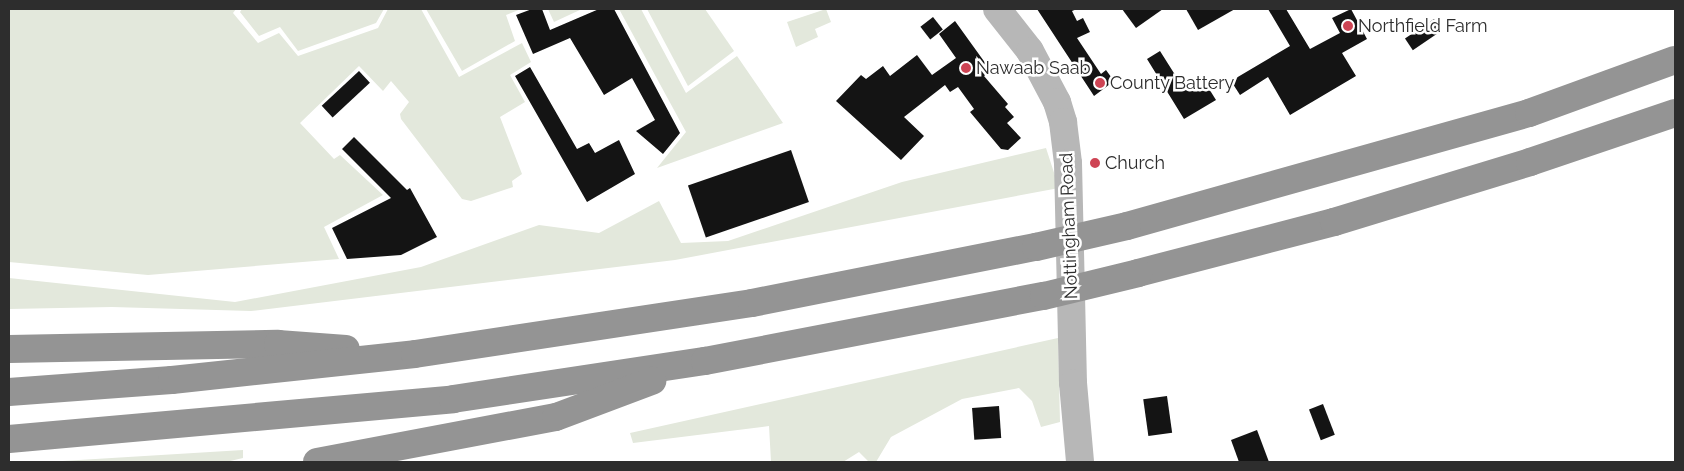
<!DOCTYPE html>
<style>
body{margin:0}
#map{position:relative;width:1684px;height:471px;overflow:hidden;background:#fff;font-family:Raleway,sans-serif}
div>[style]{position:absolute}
.green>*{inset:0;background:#e3e8dc}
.building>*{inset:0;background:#141414;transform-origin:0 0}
.secondary>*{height:28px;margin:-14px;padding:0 14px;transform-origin:14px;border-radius:14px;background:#b7b7b7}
.motorway>*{height:28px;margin:-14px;padding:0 14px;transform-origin:14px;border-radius:14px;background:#949494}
.motorway-bridge>*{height:28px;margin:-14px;padding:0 14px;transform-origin:14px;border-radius:14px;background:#949494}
.dots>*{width:14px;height:14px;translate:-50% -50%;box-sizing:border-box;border:2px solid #fff;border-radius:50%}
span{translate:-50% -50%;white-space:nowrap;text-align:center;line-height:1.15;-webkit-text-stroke:5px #fff;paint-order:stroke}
.poi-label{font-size:18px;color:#2d2d2d}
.left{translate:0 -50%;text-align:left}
.street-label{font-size:18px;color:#2d2d2d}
.frame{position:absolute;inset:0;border:10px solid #2d2d2d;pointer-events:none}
</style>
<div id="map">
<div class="green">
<i style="clip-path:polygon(9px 9px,236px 9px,233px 13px,258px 43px,279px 33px,298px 56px,378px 28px,388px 9px,421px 9px,459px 77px,522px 43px,531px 62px,510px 75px,525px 102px,500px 117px,522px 174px,512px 181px,513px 187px,471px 201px,462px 199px,401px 119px,400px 114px,409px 102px,391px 81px,383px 91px,359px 66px,300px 123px,334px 159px,340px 155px,383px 195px,324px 227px,339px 259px,148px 275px,9px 262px)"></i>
<i style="clip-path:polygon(242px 9px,384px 9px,376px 23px,298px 51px,280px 27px,259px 36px,240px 12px)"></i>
<i style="clip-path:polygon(426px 9px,521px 9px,506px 15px,515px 41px,462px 71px)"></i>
<i style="clip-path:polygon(548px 9px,582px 9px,554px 22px)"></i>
<i style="clip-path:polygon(619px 9px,641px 9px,686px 93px,737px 56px,783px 123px,657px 168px,686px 132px)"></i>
<i style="clip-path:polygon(647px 9px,705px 9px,734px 51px,688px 86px)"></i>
<i style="clip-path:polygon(826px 9px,831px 22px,815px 29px,818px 37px,796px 47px,787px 22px)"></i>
<i style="clip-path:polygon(1046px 148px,1059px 188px,675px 260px,251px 311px,112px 307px,9px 309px,9px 278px,235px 302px,421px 267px,539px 225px,599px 233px,659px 201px,681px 243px,728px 241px,902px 182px)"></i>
<i style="clip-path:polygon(1058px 338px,1060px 422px,1041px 427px,1032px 401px,1019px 388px,962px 399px,891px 437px,876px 462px,869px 462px,859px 452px,843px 462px,771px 462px,769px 426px,633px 443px,630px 433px)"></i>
<i style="clip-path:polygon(243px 450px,243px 458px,226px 462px,46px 462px)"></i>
</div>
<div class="building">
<i style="clip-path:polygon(532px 9px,542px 9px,550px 30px,599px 9px,614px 9px,680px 133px,663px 154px,636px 131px,655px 120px,632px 78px,604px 95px,570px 38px,533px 54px,516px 15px)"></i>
<i style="clip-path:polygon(1037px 9px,1077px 9px,1072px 11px,1077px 21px,1083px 18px,1090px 32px,1077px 38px,1101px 74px,1106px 70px,1114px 81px,1094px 96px)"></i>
<i style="clip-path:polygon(1122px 9px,1163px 9px,1136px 28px)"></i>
<i style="clip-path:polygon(1186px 9px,1235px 9px,1198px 30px)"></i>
<i style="clip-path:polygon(1268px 9px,1286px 9px,1310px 49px,1340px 33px,1332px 18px,1351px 9px,1367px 39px,1342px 53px,1356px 76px,1290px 115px,1268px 77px,1240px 95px,1231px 81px,1290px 46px)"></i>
<i style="left:933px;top:17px;width:16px;height:16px;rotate:52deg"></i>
<i style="left:1434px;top:19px;width:14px;height:35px;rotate:56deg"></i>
<i style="clip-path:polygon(955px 21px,991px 71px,984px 76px,1008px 104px,1005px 107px,1014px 117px,1007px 123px,1021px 138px,1008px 150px,1001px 149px,970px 112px,974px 109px,958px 87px,950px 92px,945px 85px,904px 117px,924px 136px,901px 160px,836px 101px,861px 75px,866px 79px,883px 66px,890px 76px,917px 55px,932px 75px,956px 58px,939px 34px)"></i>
<i style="clip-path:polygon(1160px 51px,1184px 89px,1199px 79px,1203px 86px,1206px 84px,1216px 100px,1184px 119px,1147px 59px)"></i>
<i style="clip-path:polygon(530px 67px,577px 149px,589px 143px,595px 153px,619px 140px,635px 174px,587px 202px,515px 76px)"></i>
<i style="left:359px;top:71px;width:16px;height:51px;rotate:47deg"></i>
<i style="clip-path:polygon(354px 137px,407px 190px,410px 188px,437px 237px,401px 255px,347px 259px,332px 228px,391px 198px,342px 149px)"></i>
<i style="left:791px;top:150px;width:55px;height:109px;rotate:71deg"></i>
<i style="left:1167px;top:396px;width:37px;height:24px;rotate:82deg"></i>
<i style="left:1323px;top:404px;width:33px;height:15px;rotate:69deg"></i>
<i style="left:999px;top:406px;width:32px;height:27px;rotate:86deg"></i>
<i style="clip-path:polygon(1257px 430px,1269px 462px,1239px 462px,1231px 440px)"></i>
</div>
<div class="secondary">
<i style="left:997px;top:9px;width:53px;rotate:51.8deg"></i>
<i style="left:1030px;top:51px;width:58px;rotate:62.1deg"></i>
<i style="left:1057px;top:102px;width:21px;rotate:73deg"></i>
<i style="left:1063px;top:122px;width:41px;rotate:83deg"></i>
<i style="left:1068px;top:163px;width:220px;rotate:88.7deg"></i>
<i style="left:1073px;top:383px;width:79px;rotate:84.9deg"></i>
</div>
<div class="motorway">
<i style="left:1127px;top:226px;width:418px;rotate:-15.7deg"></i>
<i style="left:1529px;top:113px;width:155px;rotate:-20deg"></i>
<i style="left:1138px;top:273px;width:203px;rotate:-14.6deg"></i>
<i style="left:1334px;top:222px;width:205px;rotate:-17deg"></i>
<i style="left:1530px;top:162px;width:153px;rotate:-18.7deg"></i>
<i style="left:9px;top:349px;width:269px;rotate:-1.1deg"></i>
<i style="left:278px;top:344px;width:68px;rotate:4.2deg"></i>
<i style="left:9px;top:392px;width:163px;rotate:-4.2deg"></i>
<i style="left:172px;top:380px;width:244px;rotate:-6.1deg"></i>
<i style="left:415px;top:354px;width:341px;rotate:-8.6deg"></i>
<i style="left:752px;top:303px;width:289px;rotate:-11.2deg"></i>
<i style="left:9px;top:439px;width:446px;rotate:-5.1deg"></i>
<i style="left:453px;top:399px;width:255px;rotate:-8.6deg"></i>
<i style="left:705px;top:361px;width:345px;rotate:-10.9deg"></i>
<i style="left:317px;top:462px;width:243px;rotate:-10.7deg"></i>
<i style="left:556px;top:417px;width:103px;rotate:-20.6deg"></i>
</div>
<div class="motorway-bridge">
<i style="left:1036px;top:247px;width:93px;rotate:-13deg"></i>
<i style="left:1044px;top:296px;width:97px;rotate:-13.7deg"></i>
</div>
<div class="dots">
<i style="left:1348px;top:26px;background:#ce4454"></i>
<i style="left:966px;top:68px;background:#ce4454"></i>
<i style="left:1100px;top:83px;background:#ce4454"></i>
<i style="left:1095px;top:163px;background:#ce4454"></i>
</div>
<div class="poi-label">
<span class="left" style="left:1358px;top:26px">Northfield Farm</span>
<span class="left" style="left:976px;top:68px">Nawaab Saab</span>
<span class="left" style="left:1110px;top:83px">County Battery</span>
<span class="left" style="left:1105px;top:163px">Church</span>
</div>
<div class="street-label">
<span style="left:1069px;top:226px;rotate:-92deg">Nottingham Road</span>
</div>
<div class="frame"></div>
</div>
